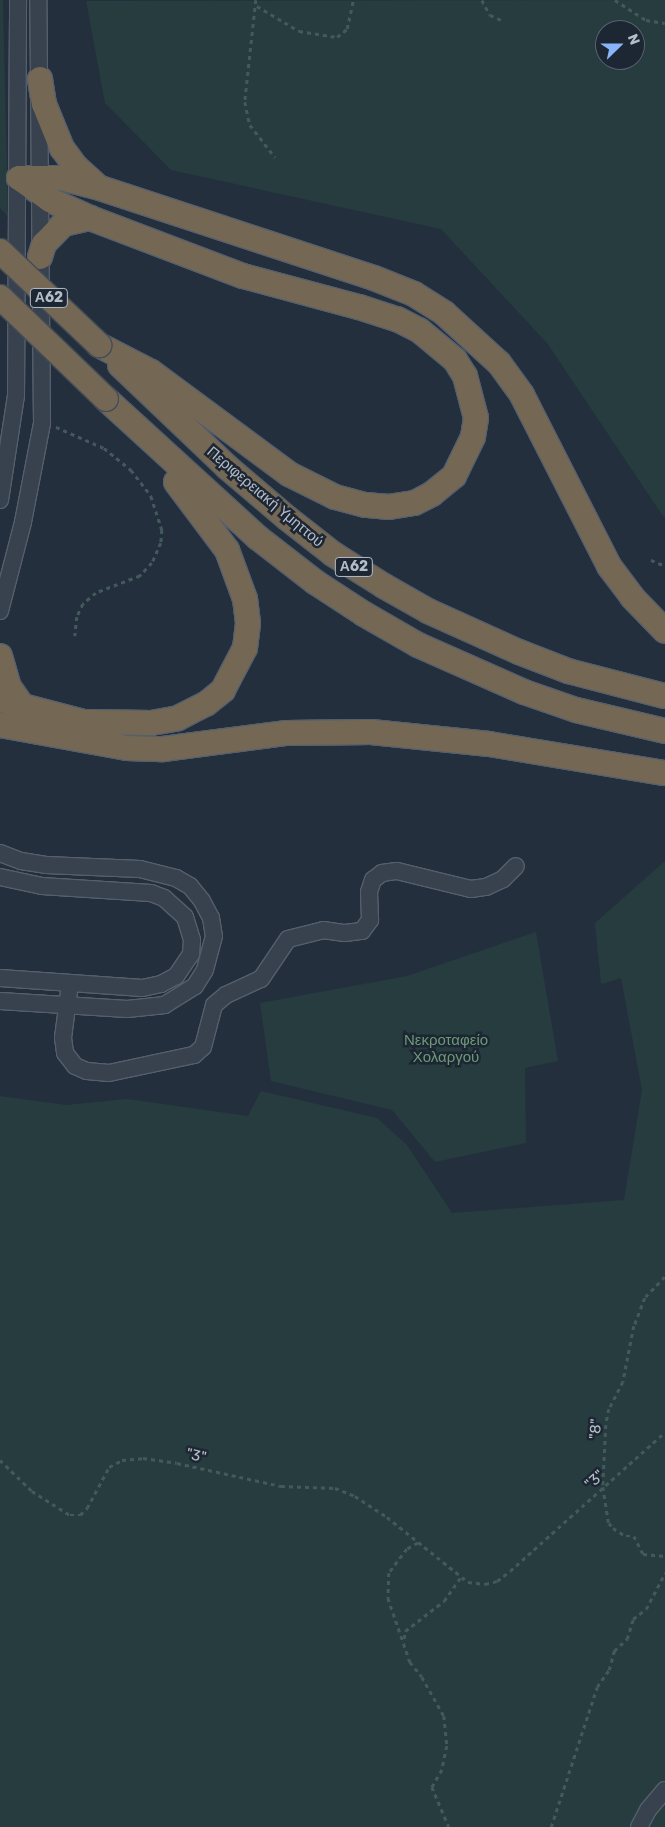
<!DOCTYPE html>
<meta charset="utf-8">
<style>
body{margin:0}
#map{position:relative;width:665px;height:1827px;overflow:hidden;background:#242f3e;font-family:Rubik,sans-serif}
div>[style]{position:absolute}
.green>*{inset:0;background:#263c3f}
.path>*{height:2.5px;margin-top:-1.25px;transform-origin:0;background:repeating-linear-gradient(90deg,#44595c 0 4px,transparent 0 8px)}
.roads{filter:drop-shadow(1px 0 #565f6c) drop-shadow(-1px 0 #565f6c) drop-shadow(0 1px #565f6c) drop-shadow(0 -1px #565f6c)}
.minor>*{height:16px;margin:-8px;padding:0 8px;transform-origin:8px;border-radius:8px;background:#38414e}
.highway>*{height:24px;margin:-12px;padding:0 12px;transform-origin:12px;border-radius:12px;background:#746855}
.bridges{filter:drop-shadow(1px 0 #434c59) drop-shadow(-1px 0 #434c59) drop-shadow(0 1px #434c59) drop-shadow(0 -1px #434c59)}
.highway-bridge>*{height:24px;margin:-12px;padding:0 12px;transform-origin:12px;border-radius:12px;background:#746855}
span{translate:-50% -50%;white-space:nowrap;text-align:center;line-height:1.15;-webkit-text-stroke:5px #1d2633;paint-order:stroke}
.shield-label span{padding:1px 4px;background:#1d2633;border:1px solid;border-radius:4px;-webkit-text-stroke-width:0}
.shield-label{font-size:14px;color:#b4bcc9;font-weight:700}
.street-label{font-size:15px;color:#b4bcc9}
.park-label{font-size:15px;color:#6b9a76}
.north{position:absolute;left:595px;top:20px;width:50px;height:50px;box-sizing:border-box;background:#1d2633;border:1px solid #59626f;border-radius:50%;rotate:68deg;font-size:14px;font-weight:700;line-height:20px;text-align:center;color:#b4bcc9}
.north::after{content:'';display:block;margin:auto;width:18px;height:22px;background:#8ab4f8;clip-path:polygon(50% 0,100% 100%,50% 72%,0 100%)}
</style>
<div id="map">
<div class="green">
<i style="clip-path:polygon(0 0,3px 0,8px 217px,0 208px)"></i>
<i style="clip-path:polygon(evenodd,665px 0,665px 519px,547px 343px,441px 229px,171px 170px,105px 103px,86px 1px,665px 0,605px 30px,635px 30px,635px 60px,605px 60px,605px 30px)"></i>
<i style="clip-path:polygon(665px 861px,665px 1827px,0 1827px,0 1096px,66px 1105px,127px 1099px,248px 1116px,261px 1091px,377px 1118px,407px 1145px,452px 1213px,624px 1200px,642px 1090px,621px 978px,601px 984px,595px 923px)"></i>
<i style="clip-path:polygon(536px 932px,558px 1061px,525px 1068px,526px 1143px,435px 1162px,392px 1110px,271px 1081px,260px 1003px,407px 976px)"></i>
</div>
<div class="path">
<i style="left:256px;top:0;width:103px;rotate:96.2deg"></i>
<i style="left:245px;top:102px;width:24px;rotate:78deg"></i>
<i style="left:250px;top:125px;width:41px;rotate:52deg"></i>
<i style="left:482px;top:0;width:17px;rotate:62deg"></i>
<i style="left:490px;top:15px;width:12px;rotate:24deg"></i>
<i style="left:615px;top:0;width:37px;rotate:33deg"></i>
<i style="left:646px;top:20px;width:19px;rotate:9deg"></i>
<i style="left:257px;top:6px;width:49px;rotate:30.8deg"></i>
<i style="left:299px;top:31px;width:38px;rotate:9deg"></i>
<i style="left:337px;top:37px;width:13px;rotate:-39deg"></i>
<i style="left:347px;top:29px;width:30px;rotate:-78deg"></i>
<i style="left:56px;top:427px;width:52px;rotate:23.6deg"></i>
<i style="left:104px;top:448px;width:35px;rotate:39deg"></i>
<i style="left:131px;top:470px;width:33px;rotate:52deg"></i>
<i style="left:151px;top:496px;width:36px;rotate:72deg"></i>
<i style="left:162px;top:530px;width:13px;rotate:94deg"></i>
<i style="left:161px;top:543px;width:22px;rotate:114deg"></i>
<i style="left:152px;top:563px;width:18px;rotate:133deg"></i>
<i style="left:140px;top:576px;width:47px;rotate:158.9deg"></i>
<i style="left:96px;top:593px;width:17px;rotate:140deg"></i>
<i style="left:83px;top:604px;width:14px;rotate:115deg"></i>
<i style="left:77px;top:617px;width:19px;rotate:96deg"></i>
<i style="left:651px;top:560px;width:15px;rotate:23deg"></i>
<i style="left:665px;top:1277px;width:29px;rotate:134deg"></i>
<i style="left:645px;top:1298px;width:30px;rotate:111deg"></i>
<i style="left:634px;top:1326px;width:57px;rotate:101.1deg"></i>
<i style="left:623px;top:1382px;width:30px;rotate:117deg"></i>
<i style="left:609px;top:1409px;width:16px;rotate:101deg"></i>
<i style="left:606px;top:1425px;width:62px;rotate:92.8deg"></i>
<i style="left:603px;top:1487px;width:36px;rotate:81deg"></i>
<i style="left:609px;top:1523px;width:6px;rotate:51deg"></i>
<i style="left:613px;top:1528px;width:15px;rotate:32deg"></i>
<i style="left:626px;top:1536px;width:8px"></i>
<i style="left:634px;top:1536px;width:20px;rotate:63deg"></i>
<i style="left:643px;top:1554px;width:22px;rotate:5deg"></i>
<i style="left:0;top:1460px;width:45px;rotate:44.1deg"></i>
<i style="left:32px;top:1491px;width:45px;rotate:32.3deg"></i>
<i style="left:70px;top:1515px;width:10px"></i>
<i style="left:80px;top:1515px;width:10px;rotate:-45deg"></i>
<i style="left:87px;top:1508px;width:47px;rotate:-61.8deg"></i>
<i style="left:109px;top:1467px;width:15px;rotate:-28deg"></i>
<i style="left:122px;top:1460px;width:21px;rotate:-5deg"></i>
<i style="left:143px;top:1458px;width:34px;rotate:8deg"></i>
<i style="left:177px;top:1463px;width:107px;rotate:12.5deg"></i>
<i style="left:281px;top:1486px;width:54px;rotate:2.1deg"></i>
<i style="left:335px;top:1488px;width:22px;rotate:22deg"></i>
<i style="left:355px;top:1496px;width:38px;rotate:33deg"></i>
<i style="left:387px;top:1517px;width:104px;rotate:38.7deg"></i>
<i style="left:468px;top:1582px;width:17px;rotate:7deg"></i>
<i style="left:485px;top:1584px;width:12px;rotate:-14deg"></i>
<i style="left:497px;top:1581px;width:16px;rotate:-38deg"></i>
<i style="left:510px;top:1571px;width:208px;rotate:-41.9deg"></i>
<i style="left:418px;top:1543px;width:13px;rotate:151deg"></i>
<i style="left:407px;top:1549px;width:30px;rotate:127deg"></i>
<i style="left:389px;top:1573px;width:25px;rotate:92deg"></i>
<i style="left:388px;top:1598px;width:68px;rotate:71deg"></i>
<i style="left:410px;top:1662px;width:19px;rotate:51deg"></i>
<i style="left:422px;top:1677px;width:45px;rotate:60.6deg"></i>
<i style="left:444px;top:1716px;width:30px;rotate:84deg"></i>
<i style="left:447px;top:1746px;width:25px;rotate:102deg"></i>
<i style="left:442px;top:1770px;width:20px;rotate:120deg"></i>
<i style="left:432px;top:1787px;width:43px;rotate:67deg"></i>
<i style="left:404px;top:1639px;width:8px;rotate:-83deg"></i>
<i style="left:405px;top:1631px;width:49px;rotate:-37.6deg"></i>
<i style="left:444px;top:1601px;width:29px;rotate:-55deg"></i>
<i style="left:551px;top:1827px;width:147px;rotate:-71.8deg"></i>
<i style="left:597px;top:1687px;width:21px;rotate:-55deg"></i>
<i style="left:609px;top:1670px;width:20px;rotate:-75deg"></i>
<i style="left:614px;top:1651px;width:18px;rotate:-43deg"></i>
<i style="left:627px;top:1639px;width:21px;rotate:-73deg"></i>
<i style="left:633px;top:1619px;width:16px;rotate:-38deg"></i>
<i style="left:646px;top:1609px;width:41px;rotate:-62.2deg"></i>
</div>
<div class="roads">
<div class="minor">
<i style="left:0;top:500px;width:105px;rotate:-81.3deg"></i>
<i style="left:16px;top:396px;width:396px;rotate:-89.7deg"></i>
<i style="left:0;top:611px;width:92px;rotate:-75.5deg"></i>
<i style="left:23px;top:522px;width:101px;rotate:-79.1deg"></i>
<i style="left:42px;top:423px;width:423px;rotate:-90.5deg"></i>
<i style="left:0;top:853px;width:22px;rotate:21deg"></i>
<i style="left:21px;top:861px;width:25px;rotate:9deg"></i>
<i style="left:46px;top:865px;width:94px;rotate:2.4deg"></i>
<i style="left:140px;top:869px;width:37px;rotate:14deg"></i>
<i style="left:176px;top:878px;width:16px;rotate:30deg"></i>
<i style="left:190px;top:886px;width:19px;rotate:51deg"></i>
<i style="left:202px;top:901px;width:19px;rotate:62deg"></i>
<i style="left:211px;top:918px;width:18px;rotate:81deg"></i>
<i style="left:214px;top:936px;width:35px;rotate:105deg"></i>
<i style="left:205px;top:970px;width:19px;rotate:122deg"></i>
<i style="left:195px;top:986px;width:36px;rotate:148deg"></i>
<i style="left:165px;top:1005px;width:38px;rotate:174deg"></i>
<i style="left:127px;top:1009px;width:127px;rotate:-176.4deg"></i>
<i style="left:0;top:877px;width:43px;rotate:12.1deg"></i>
<i style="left:42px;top:886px;width:109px;rotate:3.7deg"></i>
<i style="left:151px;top:893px;width:14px;rotate:21deg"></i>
<i style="left:164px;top:898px;width:28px;rotate:42deg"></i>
<i style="left:185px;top:917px;width:24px;rotate:73deg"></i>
<i style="left:192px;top:940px;width:14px;rotate:94deg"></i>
<i style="left:191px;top:954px;width:27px;rotate:124deg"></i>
<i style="left:176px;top:976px;width:17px;rotate:152deg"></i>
<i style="left:161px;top:984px;width:19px;rotate:168deg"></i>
<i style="left:142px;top:988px;width:142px;rotate:-176deg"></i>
<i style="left:70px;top:984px;width:54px;rotate:97.4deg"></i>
<i style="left:63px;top:1038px;width:15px;rotate:82deg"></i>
<i style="left:65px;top:1053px;width:16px;rotate:52deg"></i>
<i style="left:75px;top:1066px;width:13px;rotate:23deg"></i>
<i style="left:87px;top:1071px;width:22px;rotate:5deg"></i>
<i style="left:109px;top:1073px;width:87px;rotate:-12deg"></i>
<i style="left:194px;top:1055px;width:12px;rotate:-42deg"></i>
<i style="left:203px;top:1047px;width:43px;rotate:-75.3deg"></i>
<i style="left:214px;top:1005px;width:16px;rotate:-40deg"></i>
<i style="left:226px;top:995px;width:38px;rotate:-25deg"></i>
<i style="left:261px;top:979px;width:48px;rotate:-56deg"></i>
<i style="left:288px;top:939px;width:36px;rotate:-14deg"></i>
<i style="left:323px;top:930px;width:22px;rotate:8deg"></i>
<i style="left:345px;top:933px;width:17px;rotate:-7deg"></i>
<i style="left:362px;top:931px;width:14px;rotate:-54deg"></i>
<i style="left:370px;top:920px;width:28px;rotate:-92deg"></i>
<i style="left:369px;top:892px;width:13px;rotate:-72deg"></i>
<i style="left:373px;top:880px;width:11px;rotate:-38deg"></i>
<i style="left:382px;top:873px;width:15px;rotate:-8deg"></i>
<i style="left:397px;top:871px;width:76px;rotate:13.7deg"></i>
<i style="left:471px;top:889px;width:15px;rotate:-8deg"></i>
<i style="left:486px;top:887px;width:19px;rotate:-25deg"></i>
<i style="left:503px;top:879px;width:18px;rotate:-45deg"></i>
<i style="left:639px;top:1827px;width:19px;rotate:-62deg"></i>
<i style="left:648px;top:1810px;width:26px;rotate:-50deg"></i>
</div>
<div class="highway">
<i style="left:40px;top:79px;width:25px;rotate:81deg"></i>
<i style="left:44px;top:104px;width:48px;rotate:67.8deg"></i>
<i style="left:62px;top:148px;width:24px;rotate:54deg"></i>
<i style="left:76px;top:167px;width:25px;rotate:42deg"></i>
<i style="left:19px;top:178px;width:38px;rotate:35deg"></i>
<i style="left:50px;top:200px;width:44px;rotate:24.2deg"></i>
<i style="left:90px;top:218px;width:164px;rotate:20.8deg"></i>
<i style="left:243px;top:276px;width:120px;rotate:15deg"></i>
<i style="left:359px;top:307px;width:40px;rotate:18deg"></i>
<i style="left:397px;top:319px;width:25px;rotate:27deg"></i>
<i style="left:419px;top:330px;width:47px;rotate:39.8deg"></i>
<i style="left:455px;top:360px;width:19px;rotate:58deg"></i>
<i style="left:465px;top:376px;width:43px;rotate:75.3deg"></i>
<i style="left:476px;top:418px;width:19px;rotate:99deg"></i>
<i style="left:473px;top:437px;width:43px;rotate:116deg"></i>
<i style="left:454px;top:476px;width:28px;rotate:141deg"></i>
<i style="left:432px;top:494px;width:20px;rotate:153deg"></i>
<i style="left:414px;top:503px;width:25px;rotate:171deg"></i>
<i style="left:389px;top:507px;width:24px;rotate:-175deg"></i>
<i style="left:365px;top:505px;width:31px;rotate:-165deg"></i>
<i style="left:335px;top:497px;width:51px;rotate:-153.4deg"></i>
<i style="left:289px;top:474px;width:172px;rotate:-143.5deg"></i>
<i style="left:151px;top:372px;width:59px;rotate:-152.6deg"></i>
<i style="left:19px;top:178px;width:42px"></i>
<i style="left:61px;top:178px;width:40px;rotate:14.4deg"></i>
<i style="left:100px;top:188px;width:288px;rotate:18.2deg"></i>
<i style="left:374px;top:278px;width:43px;rotate:21.8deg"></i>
<i style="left:414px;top:294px;width:36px;rotate:32deg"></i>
<i style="left:444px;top:313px;width:74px;rotate:42.3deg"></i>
<i style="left:499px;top:363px;width:39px;rotate:54deg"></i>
<i style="left:522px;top:395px;width:192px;rotate:63deg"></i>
<i style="left:609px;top:566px;width:39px;rotate:53deg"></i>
<i style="left:632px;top:597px;width:47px;rotate:45.9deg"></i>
<i style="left:40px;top:257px;width:14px;rotate:-73deg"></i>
<i style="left:44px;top:244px;width:28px;rotate:-46deg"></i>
<i style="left:63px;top:224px;width:28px;rotate:-13deg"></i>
<i style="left:120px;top:365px;width:148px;rotate:43.6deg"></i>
<i style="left:227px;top:467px;width:79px;rotate:40.4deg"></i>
<i style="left:287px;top:518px;width:58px;rotate:38deg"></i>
<i style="left:333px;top:554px;width:60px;rotate:32.1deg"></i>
<i style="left:384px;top:586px;width:51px;rotate:29.6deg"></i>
<i style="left:428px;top:611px;width:100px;rotate:24.3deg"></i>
<i style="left:519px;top:652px;width:53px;rotate:21.2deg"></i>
<i style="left:568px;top:671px;width:100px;rotate:14.5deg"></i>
<i style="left:106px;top:399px;width:205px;rotate:42.4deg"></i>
<i style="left:257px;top:537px;width:73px;rotate:37.8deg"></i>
<i style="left:315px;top:582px;width:59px;rotate:33.1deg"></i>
<i style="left:364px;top:614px;width:62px;rotate:29.9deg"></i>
<i style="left:418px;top:645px;width:116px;rotate:23.9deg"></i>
<i style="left:524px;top:692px;width:55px;rotate:19.1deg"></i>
<i style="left:576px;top:710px;width:91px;rotate:13.3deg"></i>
<i style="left:0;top:656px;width:32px;rotate:74deg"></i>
<i style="left:9px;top:687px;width:21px;rotate:55deg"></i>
<i style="left:0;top:700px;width:87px;rotate:14.7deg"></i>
<i style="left:84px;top:722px;width:67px;rotate:0.9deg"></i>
<i style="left:151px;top:723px;width:27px;rotate:-10deg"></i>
<i style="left:178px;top:718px;width:31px;rotate:-27deg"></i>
<i style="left:206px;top:704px;width:22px;rotate:-39deg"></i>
<i style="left:223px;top:690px;width:47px;rotate:-62.4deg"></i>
<i style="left:245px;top:648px;width:25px;rotate:-83deg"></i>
<i style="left:248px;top:623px;width:24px;rotate:-97deg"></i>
<i style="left:245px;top:599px;width:52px;rotate:-110.2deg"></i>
<i style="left:227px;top:550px;width:85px;rotate:-126.9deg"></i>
<i style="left:0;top:725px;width:129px;rotate:10.3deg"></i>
<i style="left:127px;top:748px;width:36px;rotate:2deg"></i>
<i style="left:163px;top:749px;width:125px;rotate:-7.4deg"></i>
<i style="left:287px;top:733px;width:84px;rotate:-0.7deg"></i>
<i style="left:371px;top:732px;width:119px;rotate:5.8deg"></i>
<i style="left:489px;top:744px;width:178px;rotate:9.4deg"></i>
</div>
</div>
<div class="bridges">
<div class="highway-bridge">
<i style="left:0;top:251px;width:137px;rotate:43.5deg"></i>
<i style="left:0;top:297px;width:147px;rotate:43.9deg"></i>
</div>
</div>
<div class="shield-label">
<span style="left:49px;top:298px">Α62</span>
<span style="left:354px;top:567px">Α62</span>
</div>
<div class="street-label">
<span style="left:265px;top:497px;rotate:40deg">Περιφερειακή Υμηττού</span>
<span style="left:596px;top:1429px;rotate:-85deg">"8"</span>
<span style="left:196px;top:1456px;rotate:13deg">"3"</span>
<span style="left:595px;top:1480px;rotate:-43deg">"3"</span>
</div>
<div class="park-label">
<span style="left:446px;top:1049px">Νεκροταφείο<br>Χολαργού</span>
</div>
<div class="north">N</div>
</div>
